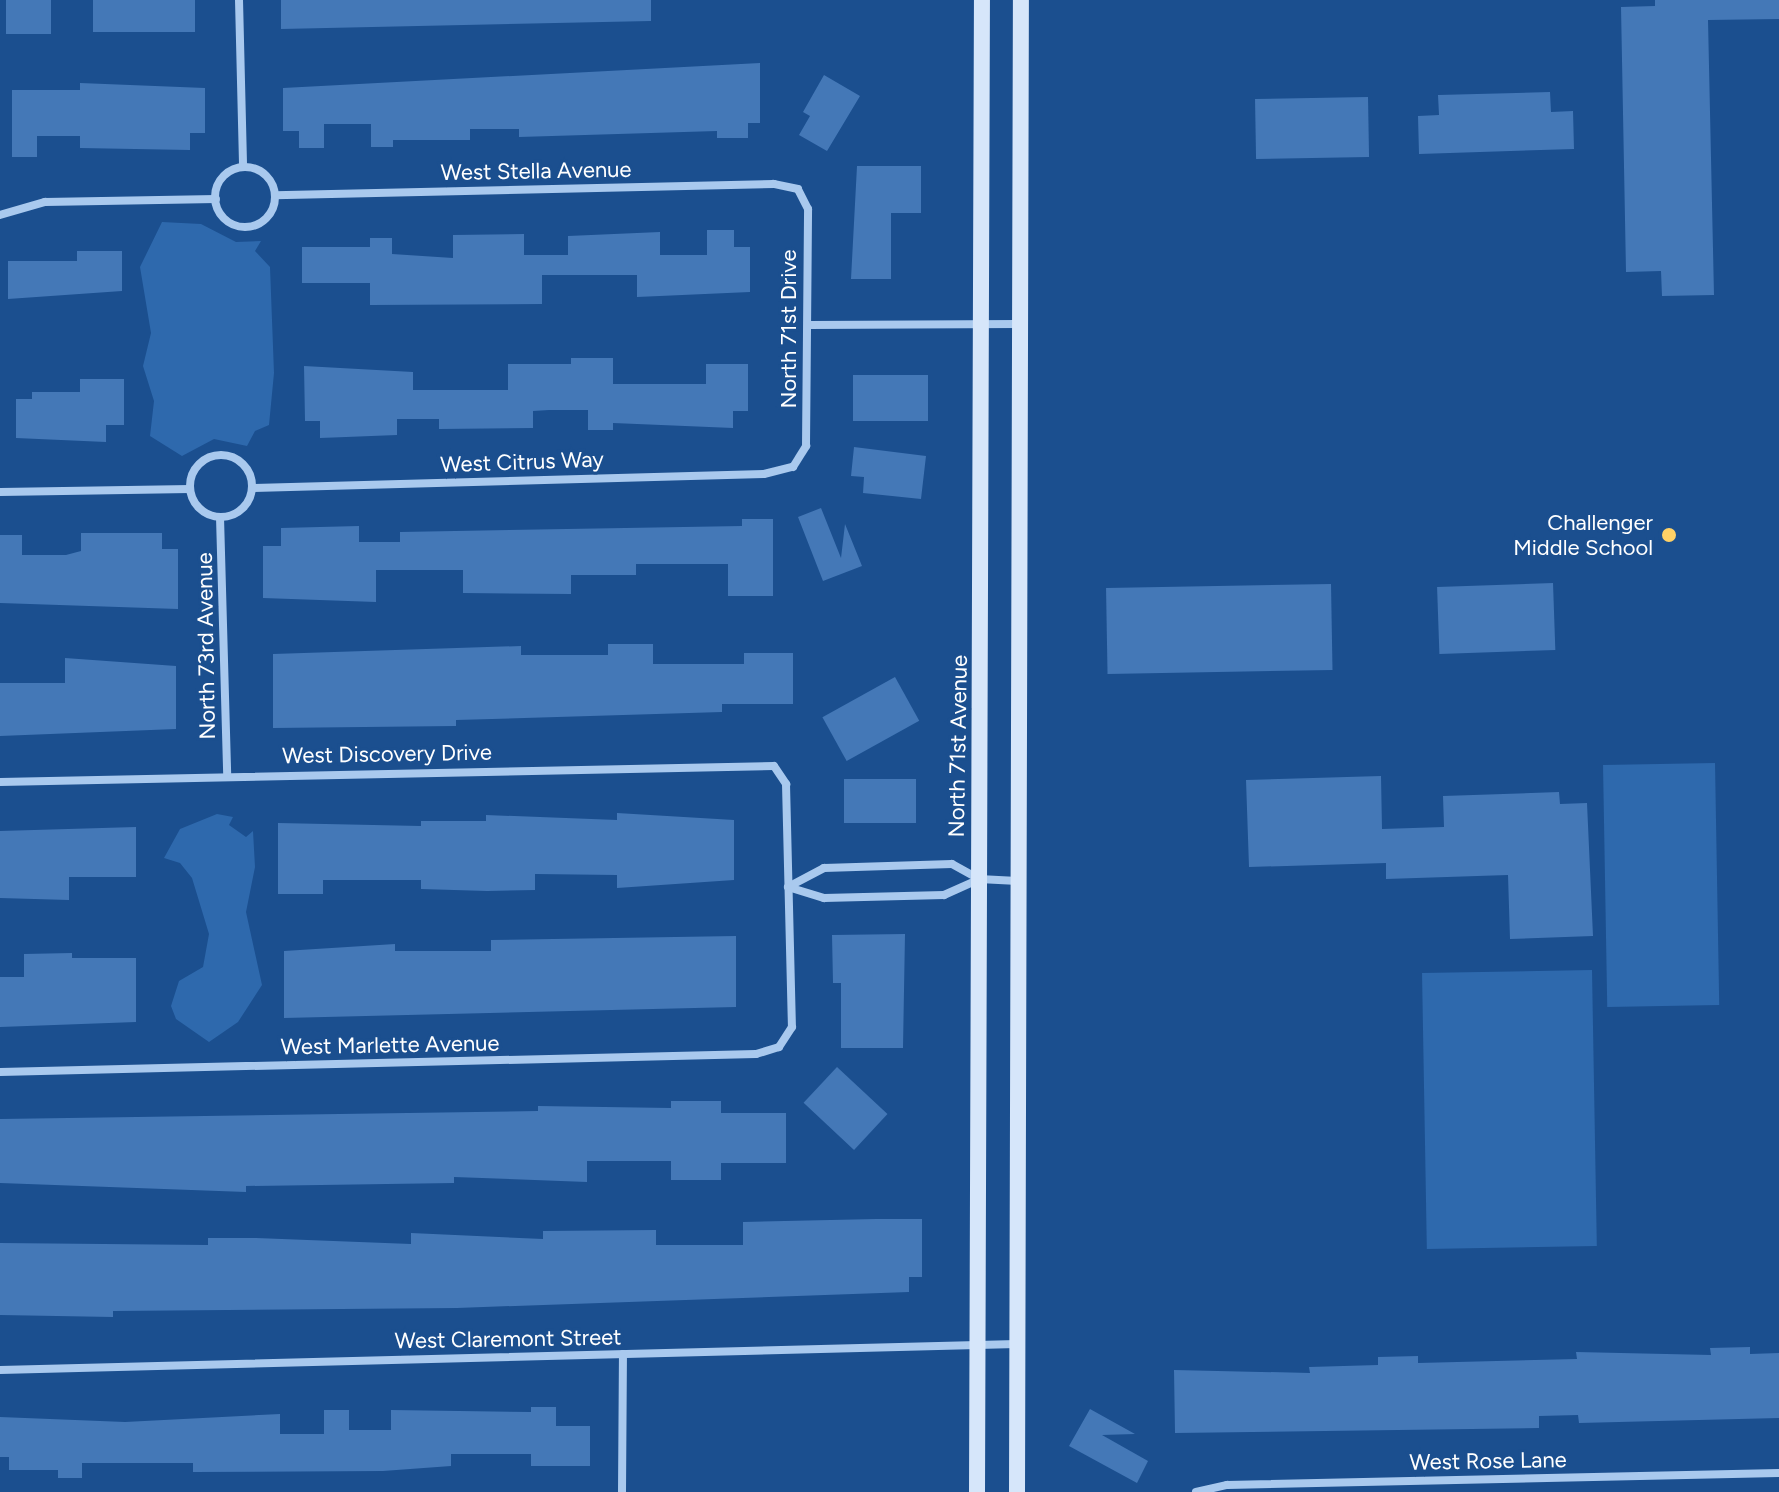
<!DOCTYPE html>
<style>
body{margin:0}
#map{position:relative;width:1779px;height:1492px;overflow:hidden;background:#1b4f8f;font-family:Figtree,sans-serif}
div>[style]{position:absolute}
.green>*{inset:0;background:#2e69ad;transform-origin:0 0}
.building>*{inset:0;background:#4478b7;transform-origin:0 0}
.street>*{height:8px;margin:-4px;padding:0 4px;transform-origin:4px;border-radius:4px;background:#a9c9ee}
.street>.ring{margin:-4px;padding:0;box-sizing:content-box;background:none;border:8px solid #a9c9ee;border-radius:50%}
.secondary>*{height:16px;margin:-8px;padding:0 8px;transform-origin:8px;border-radius:8px;background:#d6e6fa}
.dots>*{width:22px;height:22px;translate:-50% -50%;box-sizing:border-box;border:4px solid #1b4f8f;border-radius:50%}
span{translate:-50% -50%;white-space:nowrap;text-align:center;line-height:1.15;-webkit-text-stroke:6px #1b4f8f;paint-order:stroke}
.street-label{font-size:22px;color:#fff}
.poi-label{font-size:22px;color:#fff}
.right{translate:-100% -50%;text-align:right}
</style>
<div id="map">
<div class="green">
<i style="clip-path:polygon(162px 222px,201px 224px,236px 242px,261px 241px,255px 251px,270px 267px,274px 373px,269px 425px,255px 431px,247px 446px,214px 439px,182px 456px,150px 436px,154px 401px,143px 366px,151px 333px,140px 267px)"></i>
<i style="left:1715px;top:763px;width:242px;height:112px;rotate:89deg"></i>
<i style="clip-path:polygon(217px 814px,233px 817px,229px 825px,246px 837px,253px 831px,255px 867px,246px 912px,262px 985px,238px 1022px,209px 1042px,176px 1019px,171px 1006px,179px 981px,203px 967px,209px 934px,192px 878px,180px 863px,164px 858px,180px 829px)"></i>
<i style="left:1592px;top:970px;width:276px;height:170px;rotate:89deg"></i>
</div>
<div class="building">
<i style="left:6px;top:0;width:45px;height:34px"></i>
<i style="left:93px;top:0;width:102px;height:32px"></i>
<i style="clip-path:polygon(281px 0,651px 0,651px 21px,281px 29px)"></i>
<i style="clip-path:polygon(1655px 0,1779px 0,1779px 19px,1708px 20px,1714px 295px,1662px 296px,1661px 271px,1626px 272px,1621px 7px,1655px 6px)"></i>
<i style="clip-path:polygon(760px 63px,760px 123px,748px 123px,748px 138px,717px 138px,717px 131px,519px 137px,519px 129px,470px 129px,470px 140px,393px 140px,393px 147px,371px 147px,371px 124px,324px 124px,324px 148px,299px 148px,299px 131px,283px 131px,283px 88px)"></i>
<i style="clip-path:polygon(824px 75px,860px 96px,827px 151px,799px 135px,810px 116px,803px 112px)"></i>
<i style="clip-path:polygon(80px 83px,205px 88px,205px 133px,190px 133px,190px 150px,80px 148px,80px 136px,37px 136px,37px 157px,12px 157px,12px 90px,80px 90px)"></i>
<i style="clip-path:polygon(1550px 92px,1551px 112px,1573px 111px,1574px 149px,1419px 154px,1418px 116px,1439px 115px,1438px 95px)"></i>
<i style="left:1368px;top:97px;width:60px;height:113px;rotate:89deg"></i>
<i style="clip-path:polygon(857px 166px,921px 166px,921px 213px,891px 213px,891px 279px,851px 279px)"></i>
<i style="clip-path:polygon(707px 230px,734px 230px,734px 247px,750px 247px,750px 292px,637px 297px,637px 275px,542px 275px,542px 304px,370px 305px,370px 283px,302px 283px,302px 247px,370px 247px,370px 238px,392px 238px,392px 254px,453px 258px,453px 235px,524px 234px,524px 255px,568px 255px,568px 236px,660px 232px,660px 255px,707px 255px)"></i>
<i style="clip-path:polygon(77px 251px,122px 251px,122px 291px,8px 299px,8px 261px,77px 261px)"></i>
<i style="clip-path:polygon(571px 358px,613px 358px,613px 384px,706px 384px,706px 364px,748px 364px,748px 411px,733px 411px,733px 428px,613px 423px,613px 430px,588px 430px,588px 410px,549px 410px,533px 411px,533px 428px,439px 429px,439px 419px,397px 419px,397px 435px,346px 437px,320px 438px,320px 421px,305px 421px,304px 366px,413px 372px,413px 390px,508px 390px,508px 364px,571px 364px)"></i>
<i style="left:853px;top:375px;width:75px;height:46px"></i>
<i style="clip-path:polygon(80px 379px,124px 379px,124px 425px,106px 425px,106px 442px,16px 438px,16px 399px,32px 399px,32px 392px,80px 392px)"></i>
<i style="clip-path:polygon(854px 447px,926px 456px,921px 499px,863px 493px,864px 477px,851px 476px)"></i>
<i style="clip-path:polygon(821px 508px,841px 558px,845px 524px,862px 566px,823px 581px,798px 517px)"></i>
<i style="clip-path:polygon(742px 519px,773px 519px,773px 596px,728px 596px,728px 564px,636px 564px,636px 575px,571px 575px,571px 594px,463px 593px,463px 570px,376px 570px,376px 602px,263px 598px,263px 546px,281px 546px,281px 528px,359px 526px,359px 542px,400px 542px,400px 532px,742px 526px)"></i>
<i style="clip-path:polygon(81px 533px,162px 533px,162px 549px,178px 549px,178px 609px,0 603px,0 535px,22px 535px,22px 555px,66px 555px,81px 551px)"></i>
<i style="left:1553px;top:583px;width:67px;height:116px;rotate:88deg"></i>
<i style="left:1331px;top:584px;width:86px;height:225px;rotate:89deg"></i>
<i style="clip-path:polygon(608px 644px,653px 644px,653px 664px,744px 664px,744px 653px,793px 653px,793px 704px,722px 704px,722px 712px,456px 720px,456px 726px,273px 728px,273px 654px,521px 646px,521px 655px,608px 655px)"></i>
<i style="clip-path:polygon(65px 658px,176px 666px,176px 729px,0 736px,0 683px,65px 683px)"></i>
<i style="left:895px;top:677px;width:50px;height:83px;rotate:61deg"></i>
<i style="clip-path:polygon(1381px 776px,1382px 829px,1444px 827px,1443px 796px,1559px 792px,1560px 804px,1587px 803px,1593px 936px,1510px 939px,1508px 875px,1386px 879px,1386px 863px,1249px 867px,1246px 780px)"></i>
<i style="left:844px;top:779px;width:72px;height:44px"></i>
<i style="clip-path:polygon(617px 813px,734px 820px,734px 880px,617px 888px,617px 875px,535px 874px,535px 890px,487px 891px,421px 889px,421px 880px,323px 880px,323px 894px,278px 894px,278px 823px,421px 826px,421px 821px,486px 821px,486px 815px,617px 820px)"></i>
<i style="clip-path:polygon(136px 827px,136px 877px,69px 877px,69px 900px,0 898px,0 831px)"></i>
<i style="clip-path:polygon(905px 934px,903px 1048px,841px 1048px,841px 983px,833px 983px,832px 935px)"></i>
<i style="clip-path:polygon(736px 936px,736px 1007px,284px 1018px,284px 951px,395px 944px,395px 951px,491px 951px,491px 940px)"></i>
<i style="clip-path:polygon(72px 953px,72px 958px,136px 958px,136px 1022px,0 1027px,0 977px,24px 977px,24px 954px)"></i>
<i style="left:837px;top:1067px;width:69px;height:49px;rotate:43deg"></i>
<i style="clip-path:polygon(671px 1101px,721px 1101px,721px 1113px,786px 1113px,786px 1163px,721px 1163px,721px 1180px,671px 1180px,671px 1161px,587px 1161px,587px 1182px,454px 1177px,454px 1183px,246px 1186px,246px 1192px,0 1183px,0 1119px,538px 1111px,538px 1106px,671px 1108px)"></i>
<i style="clip-path:polygon(876px 1219px,922px 1219px,922px 1277px,909px 1277px,909px 1292px,457px 1308px,113px 1311px,113px 1317px,0 1315px,0 1243px,208px 1245px,208px 1238px,256px 1238px,411px 1244px,411px 1233px,543px 1239px,543px 1231px,656px 1230px,656px 1245px,743px 1245px,743px 1222px)"></i>
<i style="clip-path:polygon(1750px 1347px,1750px 1354px,1779px 1353px,1779px 1418px,1579px 1423px,1578px 1415px,1539px 1416px,1539px 1428px,1175px 1433px,1174px 1370px,1310px 1373px,1309px 1367px,1378px 1365px,1378px 1357px,1418px 1356px,1418px 1363px,1577px 1359px,1576px 1352px,1711px 1355px,1710px 1348px)"></i>
<i style="clip-path:polygon(531px 1407px,556px 1407px,556px 1426px,590px 1426px,590px 1466px,531px 1466px,531px 1454px,451px 1454px,451px 1466px,383px 1471px,193px 1472px,193px 1463px,82px 1463px,82px 1478px,58px 1478px,58px 1470px,9px 1470px,9px 1457px,0 1457px,0 1417px,125px 1422px,280px 1414px,280px 1434px,324px 1434px,324px 1410px,349px 1410px,349px 1430px,391px 1430px,391px 1410px,531px 1412px)"></i>
<i style="clip-path:polygon(1090px 1409px,1135px 1434px,1102px 1435px,1148px 1461px,1137px 1483px,1069px 1446px)"></i>
</div>
<div class="street">
<i style="left:239px;top:0;width:167px;rotate:88.6deg"></i>
<i class="ring" style="left:215px;top:167px;width:52px;height:52px"></i>
<i style="left:0;top:215px;width:47px;rotate:-16.1deg"></i>
<i style="left:45px;top:202px;width:171px;rotate:-1deg"></i>
<i style="left:809px;top:325px;width:210px;rotate:-0.3deg"></i>
<i class="ring" style="left:190px;top:455px;width:54px;height:54px"></i>
<i style="left:252px;top:488px;width:512px;rotate:-1.57deg"></i>
<i style="left:764px;top:474px;width:30px;rotate:-14deg"></i>
<i style="left:793px;top:467px;width:25px;rotate:-58deg"></i>
<i style="left:806px;top:446px;width:237px;rotate:-89.5deg"></i>
<i style="left:808px;top:209px;width:22px;rotate:-117deg"></i>
<i style="left:798px;top:189px;width:25px;rotate:-168deg"></i>
<i style="left:774px;top:184px;width:499px;rotate:178.7deg"></i>
<i style="left:0;top:492px;width:190px;rotate:-0.9deg"></i>
<i style="left:220px;top:517px;width:258px;rotate:88.4deg"></i>
<i style="left:0;top:782px;width:774px;rotate:-1.18deg"></i>
<i style="left:774px;top:766px;width:22px;rotate:56deg"></i>
<i style="left:786px;top:784px;width:243px;rotate:88.6deg"></i>
<i style="left:792px;top:1027px;width:24px;rotate:123deg"></i>
<i style="left:779px;top:1047px;width:24px;rotate:163deg"></i>
<i style="left:756px;top:1054px;width:756px;rotate:178.64deg"></i>
<i style="left:788px;top:887px;width:41px;rotate:-27.8deg"></i>
<i style="left:824px;top:868px;width:128px;rotate:-1.8deg"></i>
<i style="left:952px;top:864px;width:31px;rotate:29deg"></i>
<i style="left:979px;top:879px;width:39px;rotate:3deg"></i>
<i style="left:788px;top:887px;width:38px;rotate:17deg"></i>
<i style="left:824px;top:898px;width:120px;rotate:-1.4deg"></i>
<i style="left:944px;top:895px;width:37px;rotate:-24deg"></i>
<i style="left:0;top:1370px;width:1017px;rotate:-1.46deg"></i>
<i style="left:622px;top:1492px;width:138px;rotate:-89.6deg"></i>
<i style="left:1196px;top:1492px;width:32px;rotate:-13deg"></i>
<i style="left:1227px;top:1485px;width:552px;rotate:-1.25deg"></i>
</div>
<div class="secondary">
<i style="left:977px;top:1492px;width:1492px;rotate:-89.81deg"></i>
<i style="left:1017px;top:1492px;width:1492px;rotate:-89.85deg"></i>
</div>
<div class="dots">
<i style="left:1669px;top:535px;background:#ffd166"></i>
</div>
<div class="street-label">
<span style="left:536px;top:171px;rotate:-1deg">West Stella Avenue</span>
<span style="left:789px;top:329px;rotate:-90deg">North 71st Drive</span>
<span style="left:522px;top:462px;rotate:-2deg">West Citrus Way</span>
<span style="left:206px;top:646px;rotate:-91deg">North 73rd Avenue</span>
<span style="left:958px;top:746px;rotate:-89deg">North 71st Avenue</span>
<span style="left:387px;top:754px;rotate:-1deg">West Discovery Drive</span>
<span style="left:390px;top:1045px;rotate:-1deg">West Marlette Avenue</span>
<span style="left:508px;top:1339px;rotate:-1deg">West Claremont Street</span>
<span style="left:1488px;top:1461px;rotate:-1deg">West Rose Lane</span>
</div>
<div class="poi-label">
<span class="right" style="left:1653px;top:535px">Challenger<br>Middle School</span>
</div>
</div>
